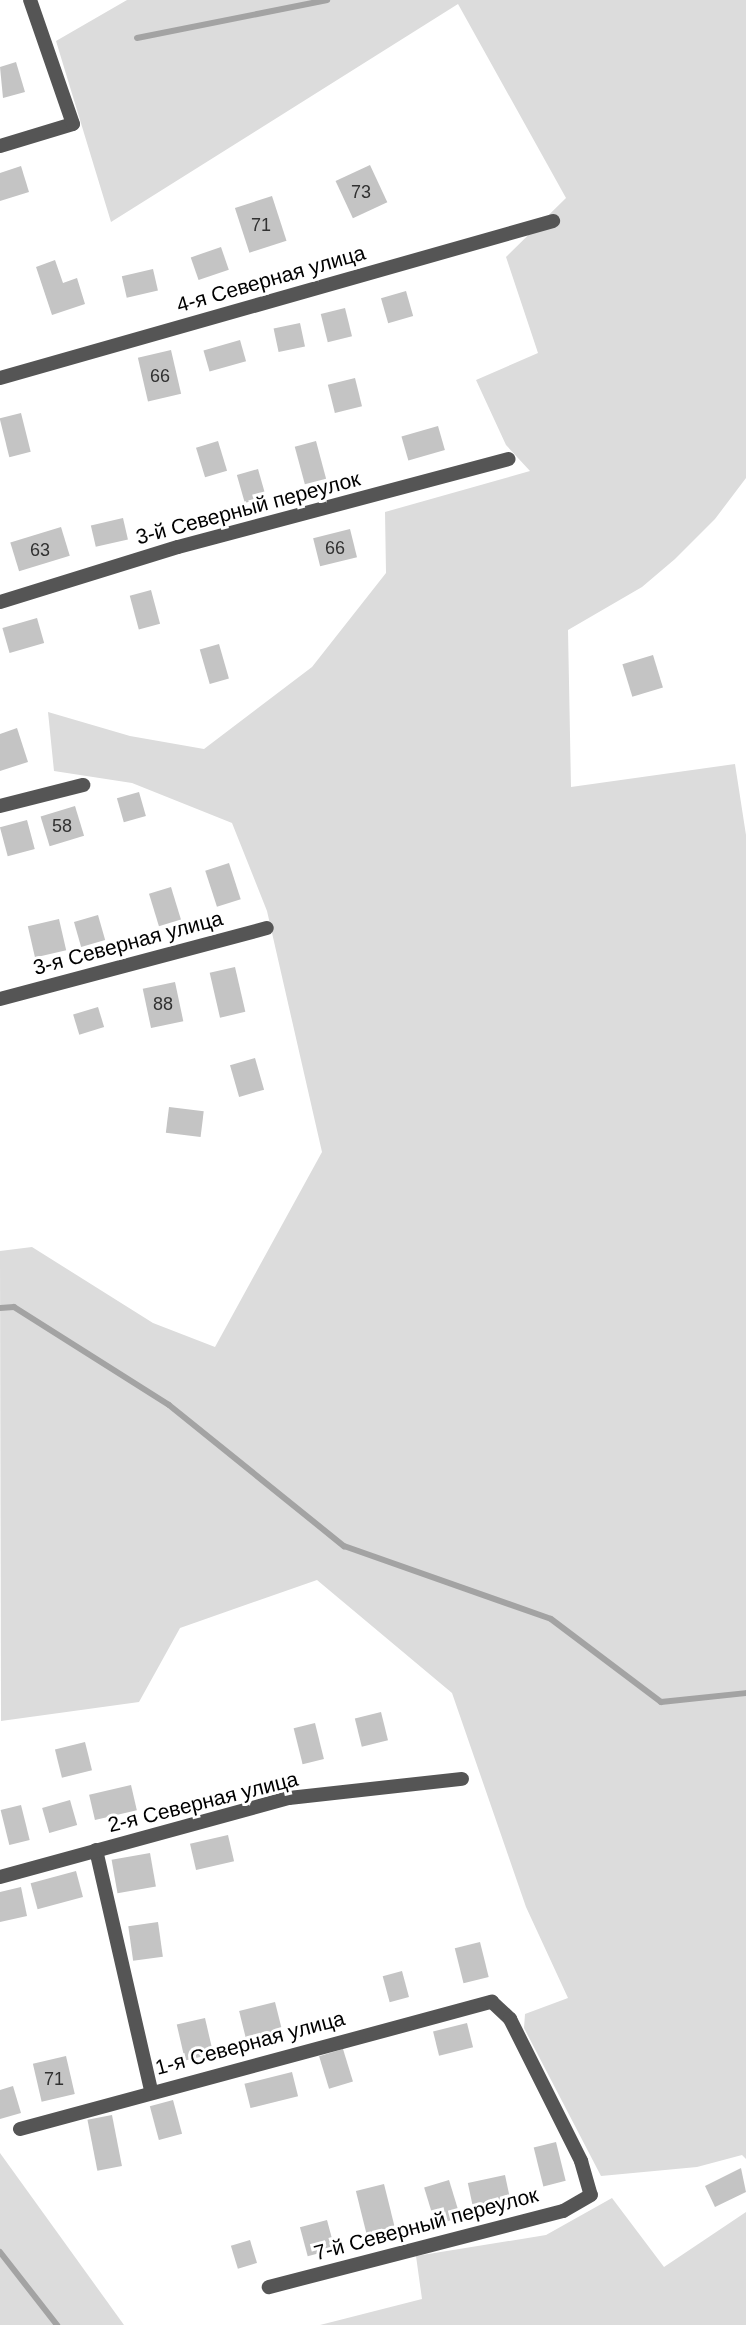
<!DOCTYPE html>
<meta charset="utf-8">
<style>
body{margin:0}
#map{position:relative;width:746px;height:2325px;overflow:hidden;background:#fff;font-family:Arial,sans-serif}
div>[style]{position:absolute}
.green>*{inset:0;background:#dcdcdc}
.stream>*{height:6px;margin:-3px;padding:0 3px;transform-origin:3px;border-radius:3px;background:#a3a3a3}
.building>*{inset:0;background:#c4c4c4;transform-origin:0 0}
.street>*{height:14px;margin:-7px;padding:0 7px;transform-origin:7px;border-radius:7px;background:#555}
span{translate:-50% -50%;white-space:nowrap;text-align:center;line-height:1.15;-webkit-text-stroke:6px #fff;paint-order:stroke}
.number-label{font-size:18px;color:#313131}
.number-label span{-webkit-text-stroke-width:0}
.street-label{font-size:21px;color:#000}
</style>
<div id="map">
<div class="green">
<i style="clip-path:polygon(127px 0,746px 0,746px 478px,715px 519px,675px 559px,642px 587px,568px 630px,571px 787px,735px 764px,746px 835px,746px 2159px,742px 2155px,697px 2167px,601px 2176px,524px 2028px,525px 2014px,568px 1998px,526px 1907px,452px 1693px,317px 1580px,180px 1628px,139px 1702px,1px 1721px,0 1251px,32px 1247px,153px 1323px,215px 1347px,322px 1152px,267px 911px,232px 823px,132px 783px,54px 771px,48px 712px,130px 736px,204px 749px,312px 667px,386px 573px,385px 512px,530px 471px,506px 445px,476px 380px,538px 353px,506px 257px,566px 198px,458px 4px,111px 222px,56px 41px)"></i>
<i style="clip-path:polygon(0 2153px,124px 2325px,0 2325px)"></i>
<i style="clip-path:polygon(612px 2198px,664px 2267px,746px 2212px,746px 2325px,320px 2325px,422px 2299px,416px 2256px,546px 2235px)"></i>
</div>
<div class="stream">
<i style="left:137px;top:38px;width:194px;rotate:-11.3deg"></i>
<i style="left:0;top:1308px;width:14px;rotate:-4deg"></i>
<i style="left:14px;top:1307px;width:183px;rotate:32.3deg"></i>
<i style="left:169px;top:1405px;width:225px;rotate:38.9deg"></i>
<i style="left:344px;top:1546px;width:219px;rotate:19.4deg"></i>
<i style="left:551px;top:1619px;width:138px;rotate:37deg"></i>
<i style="left:661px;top:1702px;width:85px;rotate:-6deg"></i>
<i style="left:0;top:2252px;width:93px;rotate:52deg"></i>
</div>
<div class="building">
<i style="clip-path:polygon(16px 62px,25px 92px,3px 98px,0 67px)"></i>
<i style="left:370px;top:165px;width:41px;height:38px;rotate:65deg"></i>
<i style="clip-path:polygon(21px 166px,29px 192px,0 201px,0 173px)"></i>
<i style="left:272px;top:196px;width:47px;height:39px;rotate:72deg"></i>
<i style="left:221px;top:247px;width:24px;height:32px;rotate:71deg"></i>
<i style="clip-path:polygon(55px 260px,63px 283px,77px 278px,85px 304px,52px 315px,36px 267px)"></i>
<i style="left:153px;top:269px;width:22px;height:32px;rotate:77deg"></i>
<i style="left:406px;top:291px;width:26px;height:26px;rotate:74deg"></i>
<i style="left:345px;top:308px;width:29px;height:25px;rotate:76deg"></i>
<i style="left:300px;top:323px;width:24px;height:27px;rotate:78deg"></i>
<i style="left:240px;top:340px;width:22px;height:38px;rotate:74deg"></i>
<i style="left:171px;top:350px;width:45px;height:34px;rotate:77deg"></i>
<i style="left:355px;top:378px;width:29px;height:28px;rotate:76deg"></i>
<i style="left:21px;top:413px;width:40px;height:22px;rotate:76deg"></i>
<i style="left:438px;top:426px;width:25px;height:38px;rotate:74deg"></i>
<i style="left:218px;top:441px;width:31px;height:23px;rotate:73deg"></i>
<i style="left:316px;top:441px;width:39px;height:22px;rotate:75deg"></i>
<i style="left:258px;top:469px;width:29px;height:22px;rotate:74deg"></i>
<i style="left:123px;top:518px;width:22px;height:33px;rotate:77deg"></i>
<i style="left:61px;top:527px;width:30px;height:53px;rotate:73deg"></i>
<i style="left:350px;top:529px;width:29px;height:38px;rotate:76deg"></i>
<i style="left:151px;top:590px;width:35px;height:22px;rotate:75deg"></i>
<i style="left:37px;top:618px;width:26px;height:36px;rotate:74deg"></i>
<i style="left:219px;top:644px;width:36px;height:20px;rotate:74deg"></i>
<i style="left:653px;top:655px;width:34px;height:32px;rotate:73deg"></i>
<i style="clip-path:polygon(17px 728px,28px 762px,0 771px,0 734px)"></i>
<i style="left:139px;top:792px;width:25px;height:23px;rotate:74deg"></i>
<i style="left:75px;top:806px;width:31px;height:36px;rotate:73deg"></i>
<i style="left:27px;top:820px;width:30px;height:28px;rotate:75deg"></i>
<i style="left:229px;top:863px;width:38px;height:25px;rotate:72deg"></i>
<i style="left:171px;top:887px;width:34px;height:23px;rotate:73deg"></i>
<i style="left:98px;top:915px;width:26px;height:25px;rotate:74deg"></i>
<i style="left:59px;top:919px;width:32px;height:32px;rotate:77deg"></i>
<i style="left:235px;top:967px;width:46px;height:26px;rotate:77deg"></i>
<i style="left:175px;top:982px;width:40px;height:33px;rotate:78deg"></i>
<i style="left:98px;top:1007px;width:21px;height:26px;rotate:73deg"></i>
<i style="left:255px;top:1058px;width:33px;height:26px;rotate:74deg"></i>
<i style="left:169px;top:1107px;width:35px;height:26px;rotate:7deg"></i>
<i style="left:381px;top:1712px;width:29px;height:27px;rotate:76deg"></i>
<i style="left:315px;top:1723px;width:37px;height:22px;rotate:76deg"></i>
<i style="left:85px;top:1742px;width:29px;height:31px;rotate:76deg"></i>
<i style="left:131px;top:1785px;width:26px;height:43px;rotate:77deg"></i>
<i style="left:70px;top:1800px;width:26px;height:29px;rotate:74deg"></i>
<i style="left:21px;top:1805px;width:36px;height:21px;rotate:76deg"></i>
<i style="left:228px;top:1835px;width:27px;height:39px;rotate:77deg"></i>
<i style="left:150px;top:1853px;width:34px;height:39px;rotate:80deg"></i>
<i style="left:76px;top:1871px;width:27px;height:47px;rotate:75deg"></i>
<i style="clip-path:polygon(21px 1887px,27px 1916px,0 1922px,0 1892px)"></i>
<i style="left:158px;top:1922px;width:35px;height:30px;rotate:82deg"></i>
<i style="left:480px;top:1942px;width:36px;height:26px;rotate:76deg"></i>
<i style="left:402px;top:1971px;width:27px;height:20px;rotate:75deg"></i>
<i style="left:275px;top:2002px;width:32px;height:37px;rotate:76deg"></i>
<i style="left:205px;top:2018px;width:37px;height:29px;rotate:77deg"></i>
<i style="left:467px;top:2023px;width:25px;height:35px;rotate:76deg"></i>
<i style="left:343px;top:2049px;width:34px;height:25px;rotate:73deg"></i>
<i style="left:66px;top:2056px;width:39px;height:34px;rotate:77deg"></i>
<i style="left:292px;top:2072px;width:25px;height:49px;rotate:76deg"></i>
<i style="clip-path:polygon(13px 2086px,21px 2113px,0 2119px,0 2090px)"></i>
<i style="left:173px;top:2100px;width:35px;height:24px;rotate:75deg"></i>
<i style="left:112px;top:2115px;width:52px;height:25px;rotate:79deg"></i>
<i style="left:556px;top:2142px;width:40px;height:23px;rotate:76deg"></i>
<i style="clip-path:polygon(741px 2168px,746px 2192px,715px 2207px,705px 2186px)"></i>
<i style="left:505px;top:2175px;width:24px;height:38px;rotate:78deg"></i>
<i style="left:449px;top:2180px;width:39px;height:26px;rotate:73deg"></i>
<i style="left:384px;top:2184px;width:44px;height:29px;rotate:76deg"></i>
<i style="left:327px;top:2220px;width:30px;height:28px;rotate:75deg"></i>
<i style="left:250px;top:2240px;width:24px;height:20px;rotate:73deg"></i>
</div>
<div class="street">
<i style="left:0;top:146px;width:76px;rotate:-16.8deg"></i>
<i style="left:73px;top:124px;width:131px;rotate:-109.1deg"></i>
<i style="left:0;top:378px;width:575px;rotate:-15.85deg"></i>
<i style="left:0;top:602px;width:186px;rotate:-17.2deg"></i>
<i style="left:178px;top:547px;width:342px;rotate:-14.9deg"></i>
<i style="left:0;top:806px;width:86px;rotate:-14.2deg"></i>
<i style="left:0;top:999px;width:276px;rotate:-14.9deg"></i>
<i style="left:96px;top:1850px;width:247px;rotate:77.1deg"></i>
<i style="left:0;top:1877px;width:300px;rotate:-15.3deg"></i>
<i style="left:289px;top:1798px;width:174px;rotate:-6.3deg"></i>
<i style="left:20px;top:2129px;width:489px;rotate:-15.1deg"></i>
<i style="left:492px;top:2002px;width:25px;rotate:43deg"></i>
<i style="left:510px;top:2019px;width:159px;rotate:63.4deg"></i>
<i style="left:581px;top:2161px;width:35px;rotate:74deg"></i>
<i style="left:591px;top:2195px;width:32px;rotate:150deg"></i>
<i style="left:563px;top:2211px;width:304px;rotate:165.5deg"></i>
</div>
<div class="number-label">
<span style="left:361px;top:192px">73</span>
<span style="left:261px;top:225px">71</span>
<span style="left:160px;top:376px">66</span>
<span style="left:335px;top:548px">66</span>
<span style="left:40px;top:550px">63</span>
<span style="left:62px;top:826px">58</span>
<span style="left:163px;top:1004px">88</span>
<span style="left:54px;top:2079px">71</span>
</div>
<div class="street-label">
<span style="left:271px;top:279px;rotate:-16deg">4-я Северная улица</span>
<span style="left:248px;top:508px;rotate:-15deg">3-й Северный переулок</span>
<span style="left:128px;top:943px;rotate:-15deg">3-я Северная улица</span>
<span style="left:203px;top:1802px;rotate:-14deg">2-я Северная улица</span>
<span style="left:250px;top:2043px;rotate:-15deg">1-я Северная улица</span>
<span style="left:426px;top:2224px;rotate:-15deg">7-й Северный переулок</span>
</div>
</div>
